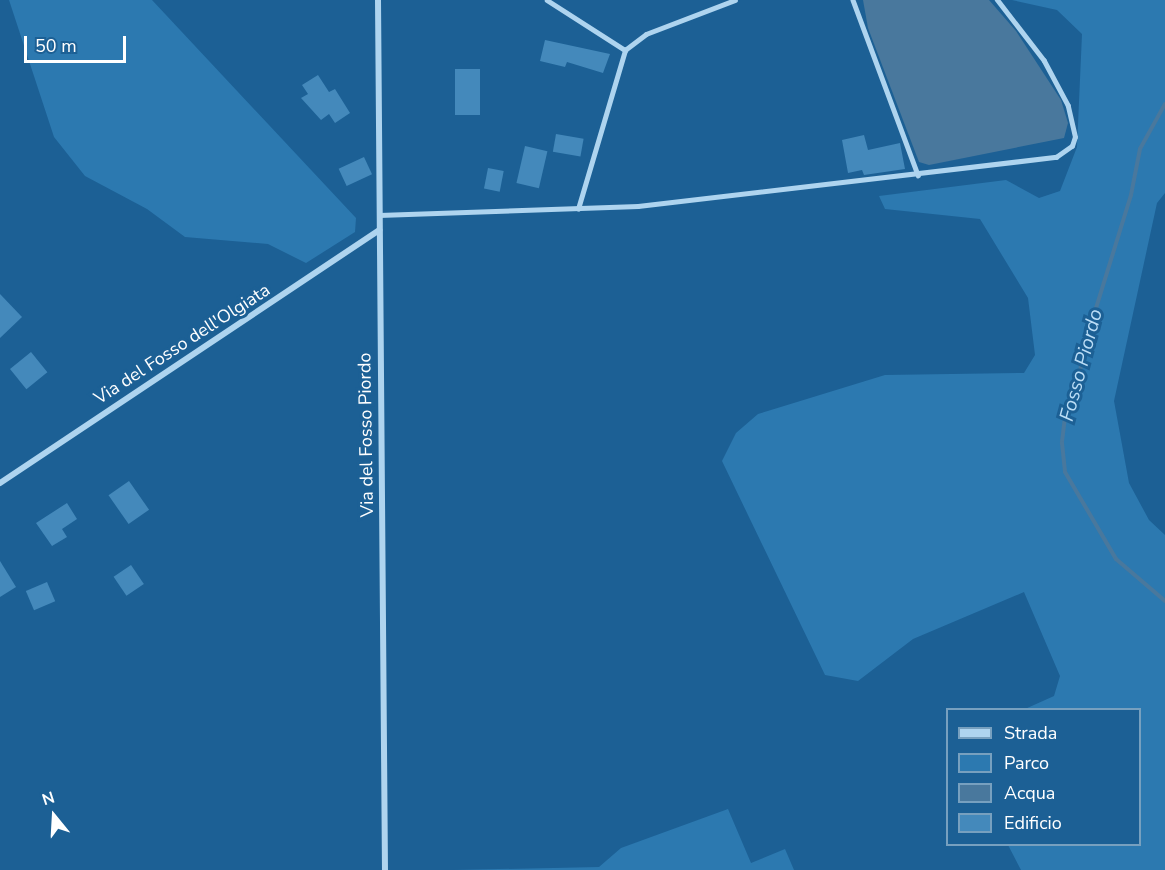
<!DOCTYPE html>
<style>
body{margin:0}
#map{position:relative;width:1165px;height:870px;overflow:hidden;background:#1c6095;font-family:"Nunito Sans",sans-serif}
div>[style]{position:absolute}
.green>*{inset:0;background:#2c79b0}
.water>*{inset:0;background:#49789d}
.stream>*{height:4px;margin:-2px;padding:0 2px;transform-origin:2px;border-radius:2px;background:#49789d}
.building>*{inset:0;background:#4489bb;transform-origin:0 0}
.service>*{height:4.5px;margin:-2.25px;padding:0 2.25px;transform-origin:2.25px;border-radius:2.25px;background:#aed4ef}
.minor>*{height:6px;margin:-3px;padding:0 3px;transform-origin:3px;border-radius:3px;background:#aed4ef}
span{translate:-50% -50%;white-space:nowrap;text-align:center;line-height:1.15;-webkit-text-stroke:6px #1c6095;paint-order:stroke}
.street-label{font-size:18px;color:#fff}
.water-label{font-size:20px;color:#bbddf6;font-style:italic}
.legend{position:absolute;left:946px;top:708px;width:195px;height:138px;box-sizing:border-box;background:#1c6095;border:2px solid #77a0bf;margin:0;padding:8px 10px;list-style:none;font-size:18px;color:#fff}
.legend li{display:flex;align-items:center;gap:12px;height:30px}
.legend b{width:30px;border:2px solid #77a0bf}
.north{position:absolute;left:24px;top:786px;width:60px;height:60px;-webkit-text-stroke:4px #1c6095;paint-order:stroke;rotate:342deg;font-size:16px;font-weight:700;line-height:24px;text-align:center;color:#fff}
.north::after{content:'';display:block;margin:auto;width:21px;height:27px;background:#fff;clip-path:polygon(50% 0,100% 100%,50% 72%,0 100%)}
.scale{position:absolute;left:24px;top:36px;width:102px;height:27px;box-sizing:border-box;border:3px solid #fff;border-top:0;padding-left:8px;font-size:18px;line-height:21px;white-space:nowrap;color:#fff;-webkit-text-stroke:4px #1c6095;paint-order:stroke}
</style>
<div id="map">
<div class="green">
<i style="clip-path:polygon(9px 0,152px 0,356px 218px,355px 232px,306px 263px,268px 244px,185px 237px,147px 209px,85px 176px,54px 137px)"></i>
<i style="clip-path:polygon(1012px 0,1165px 0,1165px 193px,1157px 203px,1114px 401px,1129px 483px,1149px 520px,1165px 535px,1165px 870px,1021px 870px,1008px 845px,1140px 844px,1140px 710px,1025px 709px,1054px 696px,1060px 676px,1024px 592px,913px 639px,858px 681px,825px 675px,722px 461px,736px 433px,758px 414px,885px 375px,1024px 373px,1035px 355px,1028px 298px,980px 219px,885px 209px,879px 196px,1006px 180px,1039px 198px,1060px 191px,1077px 147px,1082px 34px,1057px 10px)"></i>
<i style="clip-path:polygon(728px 809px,751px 863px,785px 849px,794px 870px,454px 870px,599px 867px,621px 848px)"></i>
</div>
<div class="water">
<i style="clip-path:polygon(863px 0,989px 0,1016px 31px,1061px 100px,1068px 123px,1064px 138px,929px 165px,919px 162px,868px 28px)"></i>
</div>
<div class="stream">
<i style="left:1165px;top:104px;width:51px;rotate:119.1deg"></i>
<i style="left:1140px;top:149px;width:47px;rotate:101.1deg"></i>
<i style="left:1131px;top:195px;width:165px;rotate:107.2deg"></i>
<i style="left:1082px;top:353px;width:32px;rotate:95deg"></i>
<i style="left:1079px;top:385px;width:27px;rotate:118deg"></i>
<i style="left:1066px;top:409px;width:34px;rotate:97deg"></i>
<i style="left:1062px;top:443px;width:29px;rotate:84deg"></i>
<i style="left:1065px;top:472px;width:101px;rotate:59.6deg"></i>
<i style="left:1116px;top:559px;width:65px;rotate:40.6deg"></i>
</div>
<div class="building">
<i style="clip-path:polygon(545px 40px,610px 54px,603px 73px,567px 62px,565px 67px,540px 61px)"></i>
<i style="left:455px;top:69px;width:25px;height:46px"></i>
<i style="clip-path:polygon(318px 75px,329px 92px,335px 89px,350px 113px,335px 123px,329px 114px,321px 120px,301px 98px,308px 94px,302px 85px)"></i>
<i style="left:556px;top:134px;width:28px;height:18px;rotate:10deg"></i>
<i style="clip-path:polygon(864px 135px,868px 150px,900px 143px,905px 169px,864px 175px,862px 170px,848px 173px,842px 140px)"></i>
<i style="left:525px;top:146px;width:23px;height:38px;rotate:13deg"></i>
<i style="left:364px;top:157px;width:19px;height:28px;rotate:65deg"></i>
<i style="left:488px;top:168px;width:16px;height:21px;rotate:11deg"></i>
<i style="clip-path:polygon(0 294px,22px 317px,0 338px)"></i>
<i style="left:31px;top:352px;width:26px;height:27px;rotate:51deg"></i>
<i style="left:129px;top:481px;width:35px;height:25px;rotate:55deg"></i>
<i style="clip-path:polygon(67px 503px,77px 519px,62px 529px,67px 537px,52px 546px,36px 523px)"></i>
<i style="clip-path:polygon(0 561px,16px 587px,0 597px)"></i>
<i style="left:131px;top:565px;width:23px;height:21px;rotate:56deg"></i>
<i style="left:47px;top:582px;width:21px;height:23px;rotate:67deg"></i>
</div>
<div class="service">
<i style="left:547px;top:0;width:93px;rotate:32.7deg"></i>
<i style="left:853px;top:0;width:187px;rotate:69.6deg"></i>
<i style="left:578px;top:209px;width:166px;rotate:-73.5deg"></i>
<i style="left:625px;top:50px;width:26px;rotate:-37deg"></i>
<i style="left:646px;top:34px;width:95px;rotate:-20.9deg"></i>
<i style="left:379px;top:215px;width:259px;rotate:-2deg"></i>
<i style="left:638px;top:206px;width:421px;rotate:-6.7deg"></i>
<i style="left:1056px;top:157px;width:19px;rotate:-35deg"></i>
<i style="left:1072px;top:146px;width:9px;rotate:-72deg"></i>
<i style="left:1075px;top:137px;width:32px;rotate:-103deg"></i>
<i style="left:1068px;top:106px;width:51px;rotate:-118.1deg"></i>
<i style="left:1044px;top:61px;width:77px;rotate:-127.6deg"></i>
</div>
<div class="minor">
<i style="left:378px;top:0;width:870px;rotate:89.54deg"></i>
<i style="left:0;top:483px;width:456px;rotate:-33.7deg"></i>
</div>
<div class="street-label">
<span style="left:182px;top:344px;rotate:-33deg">Via del Fosso dell'Olgiata</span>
<span style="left:366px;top:435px;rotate:-91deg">Via del Fosso Piordo</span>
</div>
<div class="water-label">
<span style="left:1081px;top:365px;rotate:-75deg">Fosso Piordo</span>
</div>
<ul class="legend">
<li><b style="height:8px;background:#aed4ef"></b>Strada</li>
<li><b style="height:16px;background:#2c79b0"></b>Parco</li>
<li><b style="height:16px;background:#49789d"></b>Acqua</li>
<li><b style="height:16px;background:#4489bb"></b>Edificio</li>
</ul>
<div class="north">N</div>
<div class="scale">50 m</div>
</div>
